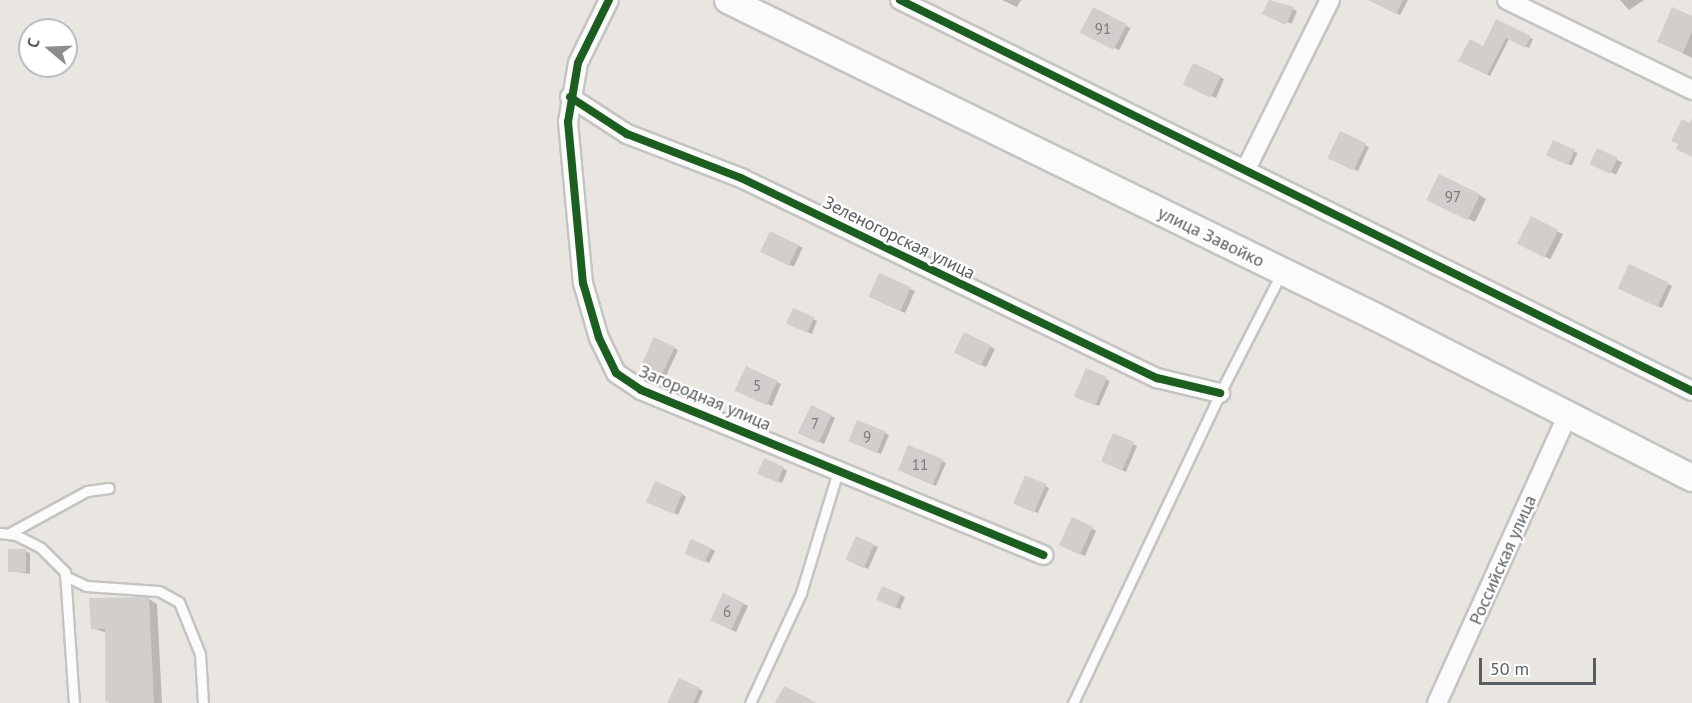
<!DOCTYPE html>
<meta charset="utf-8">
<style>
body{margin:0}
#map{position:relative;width:1692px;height:703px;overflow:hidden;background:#e9e6e2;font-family:"PT Sans",sans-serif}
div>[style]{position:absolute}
.shadow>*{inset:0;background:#0003;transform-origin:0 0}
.building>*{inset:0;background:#d1cecc;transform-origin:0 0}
.roads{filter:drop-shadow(2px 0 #c4c4c3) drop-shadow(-2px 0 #c4c4c3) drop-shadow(0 2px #c4c4c3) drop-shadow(0 -2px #c4c4c3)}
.service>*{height:9px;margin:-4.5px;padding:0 4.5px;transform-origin:4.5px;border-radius:4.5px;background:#fcfbfb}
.minor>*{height:18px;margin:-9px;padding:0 9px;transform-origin:9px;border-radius:9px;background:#fcfbfb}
.secondary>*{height:26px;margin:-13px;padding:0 13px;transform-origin:13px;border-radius:13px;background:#fcfbfb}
.cycleway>*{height:8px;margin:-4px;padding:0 4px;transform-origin:4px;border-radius:4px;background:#1b5e20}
span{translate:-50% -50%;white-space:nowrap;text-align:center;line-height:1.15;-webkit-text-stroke:4.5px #fff;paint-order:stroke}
.number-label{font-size:15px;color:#787b7d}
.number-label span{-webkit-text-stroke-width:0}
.street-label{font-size:18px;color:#585e61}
.north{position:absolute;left:18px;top:18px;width:60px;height:60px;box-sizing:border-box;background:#fff;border:2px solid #bcbfc0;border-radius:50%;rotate:289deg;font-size:16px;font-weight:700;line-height:24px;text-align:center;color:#585e61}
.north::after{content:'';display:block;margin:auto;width:21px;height:27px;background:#8b8e8e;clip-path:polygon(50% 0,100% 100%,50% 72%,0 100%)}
.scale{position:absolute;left:1479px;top:658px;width:117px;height:27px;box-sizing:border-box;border:3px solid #585e61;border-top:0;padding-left:8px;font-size:18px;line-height:21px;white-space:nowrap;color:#585e61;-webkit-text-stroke:4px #fff;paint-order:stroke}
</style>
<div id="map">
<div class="shadow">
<i style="clip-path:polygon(1002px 0,1021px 0,1017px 7px)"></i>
<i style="left:1270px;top:0;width:29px;height:14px;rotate:22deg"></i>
<i style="clip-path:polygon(1380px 0,1408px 0,1400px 15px,1378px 4px)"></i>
<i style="clip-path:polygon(1620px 0,1644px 0,1629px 10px)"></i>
<i style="left:1093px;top:9px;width:42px;height:25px;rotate:27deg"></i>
<i style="clip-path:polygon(1692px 17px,1692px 58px,1659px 41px)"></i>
<i style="clip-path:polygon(1497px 21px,1533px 39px,1529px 48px,1509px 39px,1490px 76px,1460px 60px,1483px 48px)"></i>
<i style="clip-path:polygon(1220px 77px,1224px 79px,1216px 98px,1189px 86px)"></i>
<i style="clip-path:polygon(1341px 133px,1369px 147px,1358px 171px,1334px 160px)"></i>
<i style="left:1554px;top:142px;width:26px;height:14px;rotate:25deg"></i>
<i style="left:1597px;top:150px;width:28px;height:14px;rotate:26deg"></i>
<i style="clip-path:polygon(1479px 195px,1486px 199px,1475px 222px,1435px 203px)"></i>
<i style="left:1531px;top:218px;width:36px;height:28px;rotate:27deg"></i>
<i style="left:771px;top:233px;width:35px;height:21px;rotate:25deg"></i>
<i style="clip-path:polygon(879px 275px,915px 291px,905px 313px,874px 299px)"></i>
<i style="clip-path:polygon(1668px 284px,1672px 286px,1662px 308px,1624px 290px)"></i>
<i style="clip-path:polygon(813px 319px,817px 321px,812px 334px,792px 326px)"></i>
<i style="clip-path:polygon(964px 334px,995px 349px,986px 367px,960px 355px)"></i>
<i style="clip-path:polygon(674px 348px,678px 350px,666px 376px,647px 367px)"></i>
<i style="clip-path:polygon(1087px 370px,1110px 381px,1099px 406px,1079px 397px)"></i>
<i style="clip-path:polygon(777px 382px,781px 384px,772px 406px,741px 392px)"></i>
<i style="clip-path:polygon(831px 416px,835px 418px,824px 444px,804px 435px)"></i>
<i style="clip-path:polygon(885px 433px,889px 435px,881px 454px,854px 443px)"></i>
<i style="clip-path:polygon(1114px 435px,1137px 446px,1126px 472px,1106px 463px)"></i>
<i style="clip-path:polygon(942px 461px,946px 463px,936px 486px,903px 472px)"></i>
<i style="clip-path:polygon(783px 468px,787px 471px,782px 483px,763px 475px)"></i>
<i style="clip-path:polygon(1045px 486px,1049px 488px,1038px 513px,1018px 505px)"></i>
<i style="clip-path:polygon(682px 494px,686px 497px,678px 515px,652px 503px)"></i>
<i style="clip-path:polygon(1092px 528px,1096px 531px,1085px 556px,1065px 547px)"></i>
<i style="clip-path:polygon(857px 538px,878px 547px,868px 569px,852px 561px)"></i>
<i style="clip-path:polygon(711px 549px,715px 551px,709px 563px,691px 555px)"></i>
<i style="clip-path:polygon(25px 551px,30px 553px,30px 574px,9px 571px)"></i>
<i style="clip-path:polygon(883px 588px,905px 597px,900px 609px,882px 602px)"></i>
<i style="clip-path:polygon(724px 595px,748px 606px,736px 632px,717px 623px)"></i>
<i style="clip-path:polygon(149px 599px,157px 604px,162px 703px,111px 703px,107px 633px,92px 628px)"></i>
<i style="clip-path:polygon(699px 689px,703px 691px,698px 703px,673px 703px)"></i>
</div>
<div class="building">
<i style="clip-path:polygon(1269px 0,1294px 7px,1286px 25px,1262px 14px)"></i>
<i style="clip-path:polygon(1368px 0,1403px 0,1396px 14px)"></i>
<i style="left:1093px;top:7px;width:38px;height:29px;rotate:27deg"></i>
<i style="clip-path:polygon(1672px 7px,1692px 16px,1692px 31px,1683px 53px,1657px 42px)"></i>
<i style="clip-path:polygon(1496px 19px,1531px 36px,1525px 48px,1506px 38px,1487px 75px,1458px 61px,1470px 39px,1483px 46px)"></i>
<i style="left:1193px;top:63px;width:31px;height:24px;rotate:25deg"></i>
<i style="clip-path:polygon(1692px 118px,1692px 157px,1676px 149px,1678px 144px,1671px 141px,1682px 119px,1690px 123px)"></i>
<i style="left:1340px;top:131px;width:29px;height:30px;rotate:25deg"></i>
<i style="left:1553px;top:140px;width:24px;height:17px;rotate:24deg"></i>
<i style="left:1597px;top:148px;width:23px;height:18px;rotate:25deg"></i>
<i style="left:1439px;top:174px;width:46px;height:29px;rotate:26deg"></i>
<i style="left:1531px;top:216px;width:31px;height:31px;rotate:27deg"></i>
<i style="left:770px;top:231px;width:32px;height:23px;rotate:26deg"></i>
<i style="left:1629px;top:264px;width:44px;height:27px;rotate:25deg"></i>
<i style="left:879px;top:273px;width:35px;height:26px;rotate:24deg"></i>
<i style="left:793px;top:308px;width:23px;height:17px;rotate:23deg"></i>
<i style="left:964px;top:332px;width:30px;height:23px;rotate:26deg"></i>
<i style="left:654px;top:337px;width:23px;height:31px;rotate:25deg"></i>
<i style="left:746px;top:366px;width:35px;height:27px;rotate:25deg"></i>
<i style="left:1086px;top:368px;width:23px;height:31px;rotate:23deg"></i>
<i style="left:811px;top:405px;width:23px;height:31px;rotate:25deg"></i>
<i style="left:857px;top:420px;width:31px;height:23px;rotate:22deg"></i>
<i style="left:1113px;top:433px;width:23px;height:31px;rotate:23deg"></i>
<i style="left:908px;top:445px;width:38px;height:27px;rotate:22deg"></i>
<i style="left:764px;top:458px;width:22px;height:17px;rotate:24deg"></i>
<i style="left:1025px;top:475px;width:23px;height:31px;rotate:23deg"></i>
<i style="left:655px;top:481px;width:30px;height:23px;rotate:23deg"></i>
<i style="left:1072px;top:517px;width:23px;height:31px;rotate:25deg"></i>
<i style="left:856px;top:536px;width:20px;height:26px;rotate:24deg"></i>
<i style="left:691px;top:539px;width:22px;height:16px;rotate:24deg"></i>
<i style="left:8px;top:549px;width:18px;height:23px"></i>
<i style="left:882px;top:586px;width:21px;height:15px;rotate:23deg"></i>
<i style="left:723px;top:593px;width:23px;height:30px;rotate:25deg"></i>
<i style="clip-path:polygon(149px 597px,154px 703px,109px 703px,105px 700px,105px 629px,91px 629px,89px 598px)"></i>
<i style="clip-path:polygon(679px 678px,700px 688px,693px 703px,667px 703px)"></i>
<i style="clip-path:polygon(784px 686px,817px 703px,775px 703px)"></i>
</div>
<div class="roads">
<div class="service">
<i style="left:0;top:533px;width:16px;rotate:7deg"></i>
<i style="left:16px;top:535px;width:28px;rotate:27deg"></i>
<i style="left:41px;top:548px;width:34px;rotate:45deg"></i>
<i style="left:65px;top:572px;width:131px;rotate:86.1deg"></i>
<i style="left:8px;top:534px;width:90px;rotate:-28.6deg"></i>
<i style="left:87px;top:491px;width:22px;rotate:-8deg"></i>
<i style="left:65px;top:576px;width:23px;rotate:25deg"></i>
<i style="left:86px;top:586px;width:73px;rotate:3.9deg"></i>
<i style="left:159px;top:591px;width:23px;rotate:29deg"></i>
<i style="left:179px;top:602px;width:56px;rotate:68deg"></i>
<i style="left:200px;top:654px;width:49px;rotate:86.5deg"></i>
<i style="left:750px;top:703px;width:121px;rotate:-65.1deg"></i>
<i style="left:801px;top:593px;width:127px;rotate:-73.1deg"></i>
<i style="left:1073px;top:703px;width:343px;rotate:-64.6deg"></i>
<i style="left:1220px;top:393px;width:134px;rotate:-62.9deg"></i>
</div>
<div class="minor">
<i style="left:609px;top:0;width:70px;rotate:116.2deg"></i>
<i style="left:578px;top:63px;width:60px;rotate:99.6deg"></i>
<i style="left:568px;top:122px;width:162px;rotate:84.7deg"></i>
<i style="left:583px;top:283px;width:57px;rotate:73.8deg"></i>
<i style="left:599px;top:338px;width:39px;rotate:64deg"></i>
<i style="left:616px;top:373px;width:30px;rotate:34deg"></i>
<i style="left:641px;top:390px;width:435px;rotate:22.3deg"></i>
<i style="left:900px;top:0;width:883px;rotate:26.27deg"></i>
<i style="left:1507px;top:0;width:206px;rotate:25.9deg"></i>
<i style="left:570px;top:97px;width:68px;rotate:33deg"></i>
<i style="left:627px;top:134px;width:122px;rotate:21.1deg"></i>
<i style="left:741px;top:178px;width:462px;rotate:25.7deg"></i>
<i style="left:1157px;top:378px;width:65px;rotate:13.4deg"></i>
<i style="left:1246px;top:169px;width:189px;rotate:-63.6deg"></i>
<i style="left:1437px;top:703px;width:314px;rotate:-65.6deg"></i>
</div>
<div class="secondary">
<i style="left:728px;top:0;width:719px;rotate:26.07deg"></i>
<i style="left:1374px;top:316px;width:357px;rotate:27deg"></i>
</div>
</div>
<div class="cycleway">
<i style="left:609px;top:0;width:70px;rotate:116.2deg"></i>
<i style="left:578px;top:63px;width:60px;rotate:99.6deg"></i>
<i style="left:568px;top:122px;width:162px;rotate:84.7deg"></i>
<i style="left:583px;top:283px;width:57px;rotate:73.8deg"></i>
<i style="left:599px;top:338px;width:39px;rotate:64deg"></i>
<i style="left:616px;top:373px;width:30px;rotate:34deg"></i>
<i style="left:641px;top:390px;width:435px;rotate:22.3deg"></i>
<i style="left:900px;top:0;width:883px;rotate:26.27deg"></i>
<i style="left:570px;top:97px;width:68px;rotate:33deg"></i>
<i style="left:627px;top:134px;width:122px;rotate:21.1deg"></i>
<i style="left:741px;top:178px;width:462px;rotate:25.7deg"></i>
<i style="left:1157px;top:378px;width:65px;rotate:13.4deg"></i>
</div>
<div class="number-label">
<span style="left:1103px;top:29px">91</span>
<span style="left:1453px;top:197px">97</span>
<span style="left:757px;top:386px">5</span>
<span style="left:815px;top:424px">7</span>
<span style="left:867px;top:437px">9</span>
<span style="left:920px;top:465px">11</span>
<span style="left:727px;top:612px">6</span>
</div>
<div class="street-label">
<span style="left:1211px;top:237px;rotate:26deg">улица Завойко</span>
<span style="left:899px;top:238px;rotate:26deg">Зеленогорская улица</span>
<span style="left:705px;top:398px;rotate:23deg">Загородная улица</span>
<span style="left:1503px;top:560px;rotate:-66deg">Российская улица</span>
</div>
<div class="north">С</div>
<div class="scale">50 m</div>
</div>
